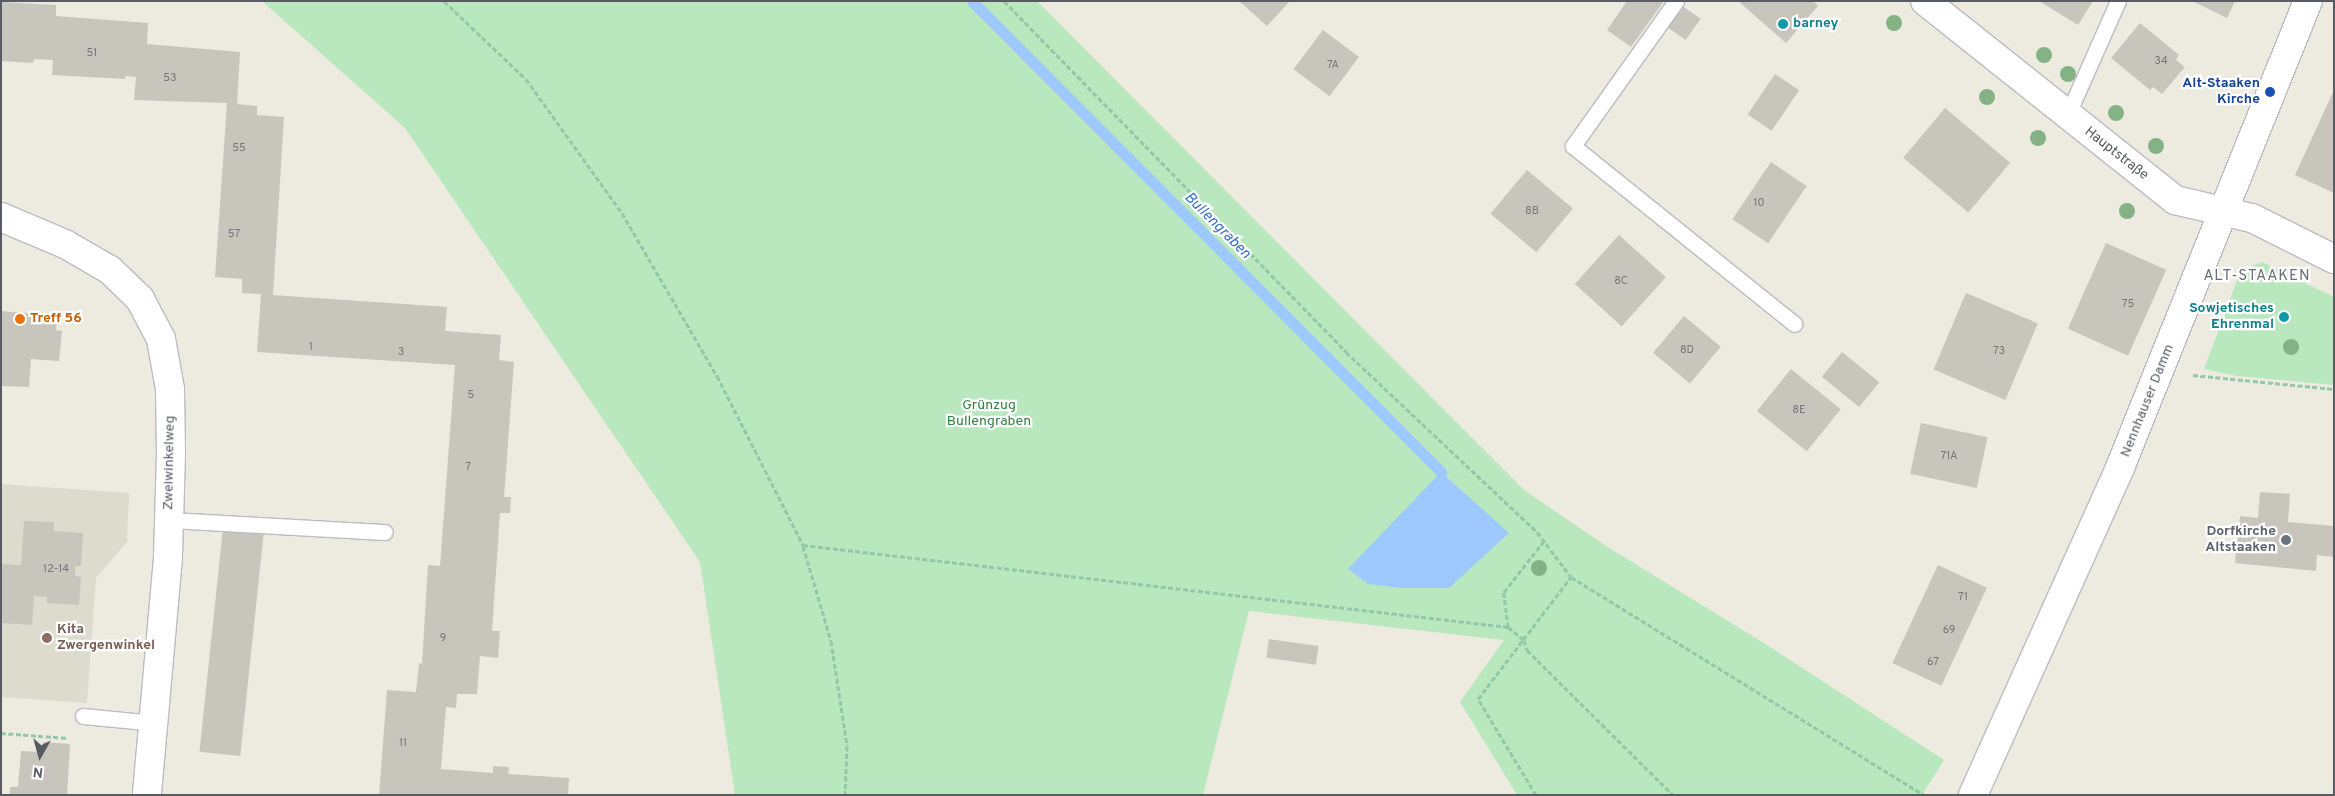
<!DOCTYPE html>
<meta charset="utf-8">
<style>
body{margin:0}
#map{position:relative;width:2335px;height:796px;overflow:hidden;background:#edebdf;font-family:Overpass,sans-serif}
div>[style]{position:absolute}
.education>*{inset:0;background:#dcdbce}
.green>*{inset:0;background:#b9e7be}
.water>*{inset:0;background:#9dc9ff}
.stream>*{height:11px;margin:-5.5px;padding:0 5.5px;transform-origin:5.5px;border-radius:5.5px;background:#9dc9ff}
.building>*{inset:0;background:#c8c5bc;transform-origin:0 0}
.path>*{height:3px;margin-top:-1.5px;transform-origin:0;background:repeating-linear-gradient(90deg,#92c8a8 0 5px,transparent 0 7.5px)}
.roads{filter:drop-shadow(1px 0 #babcc2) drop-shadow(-1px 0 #babcc2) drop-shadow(0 1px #babcc2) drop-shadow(0 -1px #babcc2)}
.lane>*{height:15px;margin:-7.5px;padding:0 7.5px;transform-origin:7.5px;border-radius:7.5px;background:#fff}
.street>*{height:28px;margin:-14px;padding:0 14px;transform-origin:14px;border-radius:14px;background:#fff}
.trees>*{width:16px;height:16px;margin:-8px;border-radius:50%;background:#84b285}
.dots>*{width:14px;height:14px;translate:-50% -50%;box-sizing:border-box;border:2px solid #fff;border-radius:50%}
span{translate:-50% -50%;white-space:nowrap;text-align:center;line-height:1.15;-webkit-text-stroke:4.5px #fff;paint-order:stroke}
.number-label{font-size:11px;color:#747678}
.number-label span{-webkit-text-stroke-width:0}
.culture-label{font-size:14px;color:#0d838f;font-weight:700}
.left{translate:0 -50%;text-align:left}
.right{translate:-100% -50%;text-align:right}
.transit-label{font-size:14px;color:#164399;font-weight:700}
.street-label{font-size:14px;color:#585b62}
.food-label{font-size:14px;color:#c56008;font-weight:700}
.park-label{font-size:14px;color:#2e843c}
.worship-label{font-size:14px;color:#5b616d;font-weight:700}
.education-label{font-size:14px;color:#785e54;font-weight:700}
.water-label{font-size:15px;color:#386eca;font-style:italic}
.neighbourhood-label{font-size:15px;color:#696d74;letter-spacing:1px}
.frame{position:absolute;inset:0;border:2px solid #585b62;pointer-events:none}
.north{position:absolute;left:15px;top:731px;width:50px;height:50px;-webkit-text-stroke:4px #fff;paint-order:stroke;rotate:187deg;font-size:14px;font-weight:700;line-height:20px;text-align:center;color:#585b62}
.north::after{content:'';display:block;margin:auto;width:18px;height:22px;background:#585b62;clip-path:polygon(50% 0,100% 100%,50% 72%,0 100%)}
</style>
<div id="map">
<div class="education">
<i style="clip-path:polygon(1px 484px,129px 493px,127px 542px,96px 578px,87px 703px,1px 697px)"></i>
</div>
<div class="green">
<i style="clip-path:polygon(262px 1px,1037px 1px,1524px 490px,1606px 546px,1767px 645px,1944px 760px,1922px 795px,1517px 795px,1460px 702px,1504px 640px,1249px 611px,1203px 795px,735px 795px,700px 562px,405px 128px)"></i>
<i style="clip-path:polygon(2262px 262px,2334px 297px,2334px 385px,2237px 376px,2204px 369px,2241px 270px)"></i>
</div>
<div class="water">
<i style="clip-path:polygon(1441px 472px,1509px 533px,1449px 588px,1402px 588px,1368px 584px,1348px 569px)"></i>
</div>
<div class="stream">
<i style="left:972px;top:1px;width:665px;rotate:45.12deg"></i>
</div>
<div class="building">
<i style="clip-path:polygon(1239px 1px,1290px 1px,1267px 26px)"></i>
<i style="clip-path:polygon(1627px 1px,1664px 1px,1631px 47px,1607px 30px)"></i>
<i style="clip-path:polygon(1738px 1px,1813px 1px,1818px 6px,1786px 43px)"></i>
<i style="clip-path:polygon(2039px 1px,2093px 1px,2078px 25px)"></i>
<i style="clip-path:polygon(2192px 1px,2235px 1px,2227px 18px)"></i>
<i style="clip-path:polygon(1px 2px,56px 5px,56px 16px,148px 23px,147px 44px,240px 52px,237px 104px,257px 106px,257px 115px,284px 117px,273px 295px,447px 307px,445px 331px,501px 335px,499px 360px,514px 362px,504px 497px,511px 497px,510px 513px,500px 513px,492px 631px,500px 631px,498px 658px,480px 656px,477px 694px,457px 694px,456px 708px,446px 707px,441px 769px,493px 773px,493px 766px,509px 767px,508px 774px,569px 778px,568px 795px,379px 795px,387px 690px,416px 692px,419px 663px,422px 664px,428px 565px,440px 566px,455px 365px,257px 352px,261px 294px,242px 293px,242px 279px,215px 277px,227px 103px,134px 100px,136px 77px,125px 76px,125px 79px,52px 75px,53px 60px,34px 59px,33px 63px,1px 61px)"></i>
<i style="left:1681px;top:5px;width:24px;height:26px;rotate:35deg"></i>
<i style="clip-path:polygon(2140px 23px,2179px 55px,2176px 60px,2185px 67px,2162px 94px,2153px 87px,2150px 90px,2111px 58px)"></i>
<i style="left:1323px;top:30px;width:45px;height:49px;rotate:37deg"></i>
<i style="left:1775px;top:74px;width:29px;height:49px;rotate:34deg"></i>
<i style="clip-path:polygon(2334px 90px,2334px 193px,2295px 175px)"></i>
<i style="left:1945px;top:108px;width:85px;height:65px;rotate:40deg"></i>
<i style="left:1771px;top:162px;width:43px;height:69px;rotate:34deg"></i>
<i style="left:1527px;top:170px;width:60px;height:57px;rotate:40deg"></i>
<i style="left:1619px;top:235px;width:63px;height:66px;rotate:42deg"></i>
<i style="left:2106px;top:243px;width:66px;height:94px;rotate:24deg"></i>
<i style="left:1966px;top:293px;width:78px;height:83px;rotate:23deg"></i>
<i style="clip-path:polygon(1px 311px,57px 316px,56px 330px,62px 331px,59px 361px,31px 359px,29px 387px,1px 386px)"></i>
<i style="left:1684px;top:316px;width:48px;height:48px;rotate:40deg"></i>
<i style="left:1842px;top:352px;width:48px;height:32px;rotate:39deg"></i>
<i style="left:1791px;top:369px;width:64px;height:54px;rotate:39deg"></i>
<i style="left:1921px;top:423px;width:68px;height:52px;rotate:12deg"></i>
<i style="clip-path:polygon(2260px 492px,2290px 494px,2288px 522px,2334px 526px,2334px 557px,2317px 555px,2316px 571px,2235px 563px,2240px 516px,2258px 518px)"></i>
<i style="clip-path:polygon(24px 521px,54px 522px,54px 531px,83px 533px,81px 566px,75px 566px,75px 576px,81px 577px,79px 605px,47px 603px,47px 597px,34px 596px,32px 625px,1px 623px,1px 564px,21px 565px)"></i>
<i style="left:223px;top:528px;width:41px;height:225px;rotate:6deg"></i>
<i style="left:1938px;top:565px;width:54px;height:108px;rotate:25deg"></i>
<i style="left:1269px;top:639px;width:50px;height:19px;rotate:8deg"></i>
<i style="clip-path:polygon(43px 742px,70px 744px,67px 795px,10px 795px,10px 787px,18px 787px,21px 751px,42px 752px)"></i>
</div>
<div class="path">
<i style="left:444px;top:1px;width:113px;rotate:43.6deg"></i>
<i style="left:526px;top:79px;width:165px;rotate:54.4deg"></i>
<i style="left:622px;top:213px;width:189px;rotate:59.8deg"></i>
<i style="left:717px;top:376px;width:190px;rotate:63deg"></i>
<i style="left:803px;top:545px;width:710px;rotate:6.63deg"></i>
<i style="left:1508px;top:627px;width:21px;rotate:39deg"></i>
<i style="left:1524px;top:640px;width:10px;rotate:73deg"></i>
<i style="left:1527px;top:650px;width:206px;rotate:44.8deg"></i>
<i style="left:1004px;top:1px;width:490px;rotate:45.7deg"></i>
<i style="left:1346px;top:352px;width:262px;rotate:43.3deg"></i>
<i style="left:1537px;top:532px;width:56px;rotate:52.9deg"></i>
<i style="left:1571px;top:577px;width:415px;rotate:31.7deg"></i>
<i style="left:2193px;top:375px;width:142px;rotate:5.7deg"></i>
<i style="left:803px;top:546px;width:99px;rotate:73.6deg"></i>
<i style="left:831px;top:641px;width:106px;rotate:81.3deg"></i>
<i style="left:847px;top:746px;width:49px;rotate:92.3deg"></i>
<i style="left:1508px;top:627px;width:35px;rotate:-97deg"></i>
<i style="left:1504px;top:592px;width:65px;rotate:-51.9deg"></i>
<i style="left:1px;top:733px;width:67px;rotate:4.3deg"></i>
<i style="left:1536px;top:795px;width:112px;rotate:-121.1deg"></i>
<i style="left:1478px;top:699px;width:153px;rotate:-52.7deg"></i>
</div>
<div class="roads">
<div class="lane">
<i style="left:1676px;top:1px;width:178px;rotate:125.4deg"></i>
<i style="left:1573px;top:146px;width:284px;rotate:38.8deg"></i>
<i style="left:2067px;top:116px;width:126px;rotate:-66.1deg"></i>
<i style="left:169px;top:520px;width:216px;rotate:3.2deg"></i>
<i style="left:83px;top:716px;width:71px;rotate:5.6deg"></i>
</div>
<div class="street">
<i style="left:1925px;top:1px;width:320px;rotate:38.5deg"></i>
<i style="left:2175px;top:200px;width:79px;rotate:13.2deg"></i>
<i style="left:2252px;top:218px;width:92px;rotate:26.6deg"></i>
<i style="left:1px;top:217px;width:69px;rotate:22.9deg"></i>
<i style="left:65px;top:244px;width:52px;rotate:30deg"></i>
<i style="left:110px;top:270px;width:42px;rotate:44deg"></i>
<i style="left:140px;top:299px;width:45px;rotate:62.3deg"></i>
<i style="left:161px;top:339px;width:51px;rotate:79.8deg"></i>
<i style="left:170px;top:389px;width:65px;rotate:89.1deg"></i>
<i style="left:171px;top:454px;width:104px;rotate:91.7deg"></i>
<i style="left:168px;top:558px;width:238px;rotate:95.1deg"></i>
<i style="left:1973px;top:795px;width:362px;rotate:-65.8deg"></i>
<i style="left:2121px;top:465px;width:500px;rotate:-68.05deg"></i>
</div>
</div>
<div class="trees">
<i style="left:1894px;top:23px"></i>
<i style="left:2044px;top:55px"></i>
<i style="left:2068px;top:74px"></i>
<i style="left:1987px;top:97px"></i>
<i style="left:2116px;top:113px"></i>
<i style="left:2038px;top:138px"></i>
<i style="left:2156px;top:146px"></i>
<i style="left:2127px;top:211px"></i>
<i style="left:2291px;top:347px"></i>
<i style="left:1539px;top:568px"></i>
</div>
<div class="dots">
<i style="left:1783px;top:24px;background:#0f9aa8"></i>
<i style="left:2270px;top:92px;background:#1a4fb4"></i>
<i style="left:2284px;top:317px;background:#0f9aa8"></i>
<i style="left:20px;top:319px;background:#e8710a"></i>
<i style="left:2286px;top:540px;background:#6b7280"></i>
<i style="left:47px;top:638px;background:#8d6e63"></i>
</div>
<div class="number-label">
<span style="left:92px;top:53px">51</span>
<span style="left:2161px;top:61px">34</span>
<span style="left:1333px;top:65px">7A</span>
<span style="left:170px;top:78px">53</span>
<span style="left:239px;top:148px">55</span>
<span style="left:1759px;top:203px">10</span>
<span style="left:1532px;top:211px">8B</span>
<span style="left:234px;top:234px">57</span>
<span style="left:1621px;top:281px">8C</span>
<span style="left:2128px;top:304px">75</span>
<span style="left:311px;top:347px">1</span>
<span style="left:1687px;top:350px">8D</span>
<span style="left:1999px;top:351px">73</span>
<span style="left:401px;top:352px">3</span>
<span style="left:471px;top:395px">5</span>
<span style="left:1799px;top:410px">8E</span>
<span style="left:1949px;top:456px">71A</span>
<span style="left:468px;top:467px">7</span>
<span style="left:56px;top:569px">12-14</span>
<span style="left:1963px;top:597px">71</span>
<span style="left:1949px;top:630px">69</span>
<span style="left:443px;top:638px">9</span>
<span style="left:1933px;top:662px">67</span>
<span style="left:403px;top:743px">11</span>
</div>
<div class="culture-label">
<span class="left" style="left:1793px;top:24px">barney</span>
<span class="right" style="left:2274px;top:317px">Sowjetisches<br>Ehrenmal</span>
</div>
<div class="transit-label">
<span class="right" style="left:2260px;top:92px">Alt-Staaken<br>Kirche</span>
</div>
<div class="street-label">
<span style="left:2116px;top:154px;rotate:38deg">Hauptstraße</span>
<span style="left:2148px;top:401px;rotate:-68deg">Nennhauser Damm</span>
<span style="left:170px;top:463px;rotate:-89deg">Zweiwinkelweg</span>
</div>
<div class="food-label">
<span class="left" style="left:30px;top:319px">Treff 56</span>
</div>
<div class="park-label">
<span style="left:989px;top:414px">Grünzug<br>Bullengraben</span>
</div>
<div class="worship-label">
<span class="right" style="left:2276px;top:540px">Dorfkirche<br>Altstaaken</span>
</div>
<div class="education-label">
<span class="left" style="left:57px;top:638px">Kita<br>Zwergenwinkel</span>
</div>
<div class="water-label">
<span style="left:1217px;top:226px;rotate:45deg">Bullengraben</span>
</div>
<div class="neighbourhood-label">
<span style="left:2257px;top:277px">ALT-STAAKEN</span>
</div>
<div class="frame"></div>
<div class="north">N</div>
</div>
